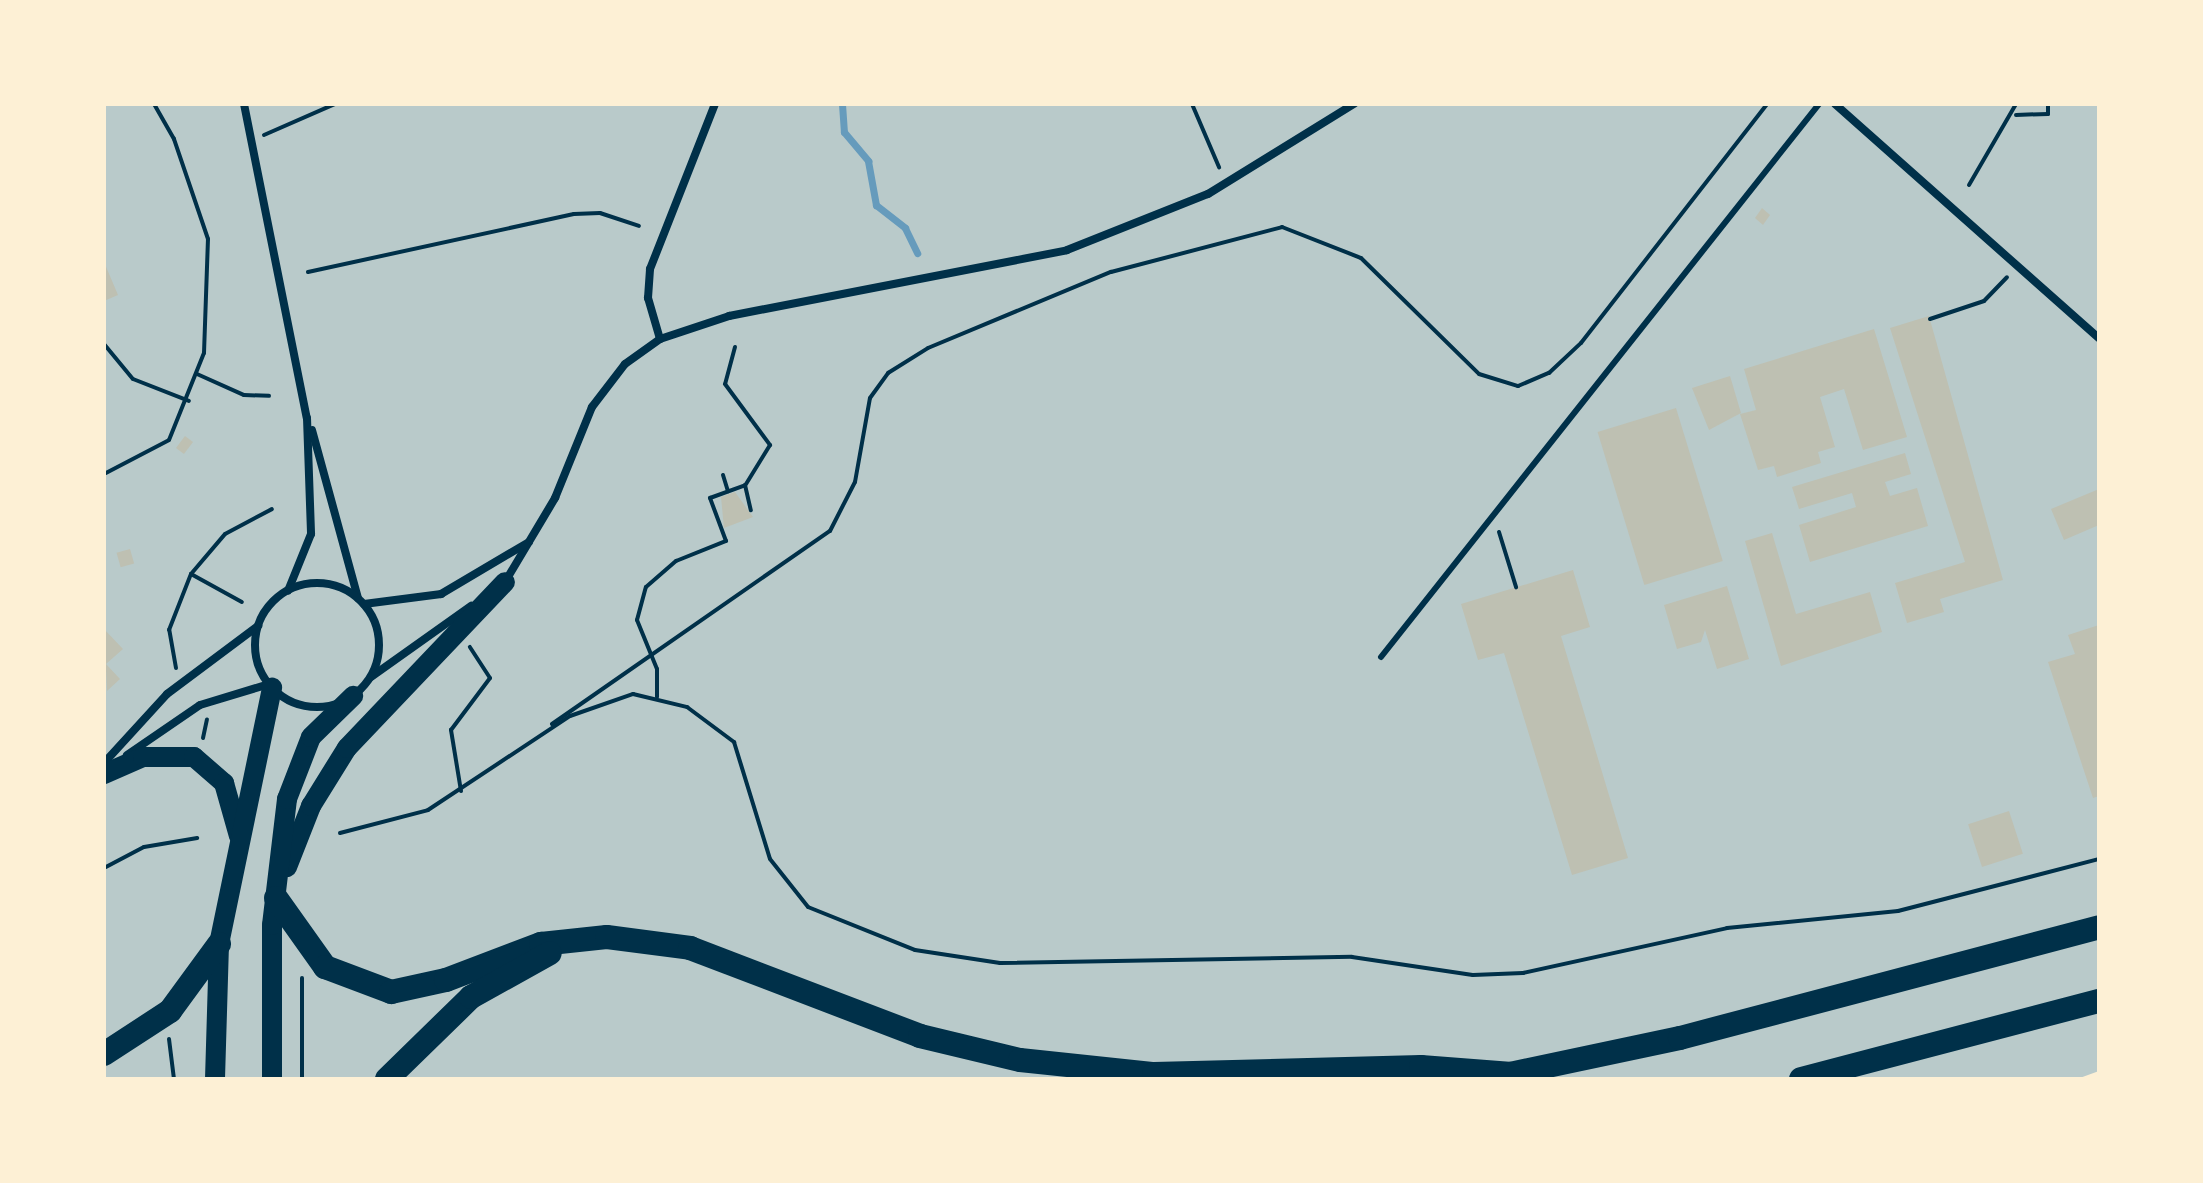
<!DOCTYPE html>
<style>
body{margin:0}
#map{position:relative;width:2203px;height:1183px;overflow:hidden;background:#fdf0d5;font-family:Raleway,sans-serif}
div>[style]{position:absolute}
.green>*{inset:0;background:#b9caca}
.stream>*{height:7px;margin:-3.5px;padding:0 3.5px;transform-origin:3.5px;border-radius:3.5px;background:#669bbc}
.building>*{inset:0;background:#bec0b2;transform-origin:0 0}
.path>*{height:4px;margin:-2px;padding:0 2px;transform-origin:2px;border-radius:2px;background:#003049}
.service>*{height:6px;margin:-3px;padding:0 3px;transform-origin:3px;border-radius:3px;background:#003049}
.minor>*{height:8px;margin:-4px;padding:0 4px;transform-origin:4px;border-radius:4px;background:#003049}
.minor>.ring{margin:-4px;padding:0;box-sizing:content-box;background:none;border:8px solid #003049;border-radius:50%}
.primary>*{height:20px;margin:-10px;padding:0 10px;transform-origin:10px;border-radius:10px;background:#003049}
.motorway>*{height:24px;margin:-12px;padding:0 12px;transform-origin:12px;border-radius:12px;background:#003049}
span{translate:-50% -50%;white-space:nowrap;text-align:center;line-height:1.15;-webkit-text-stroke:6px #fdf0d5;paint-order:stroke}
.frame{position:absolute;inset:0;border:106px solid #fdf0d5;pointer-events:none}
</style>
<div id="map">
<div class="green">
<i style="clip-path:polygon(104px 104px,2099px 104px,2099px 1071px,2077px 1079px,104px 1079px)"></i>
</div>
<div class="stream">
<i style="left:842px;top:104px;width:28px;rotate:86deg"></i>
<i style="left:844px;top:132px;width:38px;rotate:50deg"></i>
<i style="left:868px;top:161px;width:45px;rotate:79.7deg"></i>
<i style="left:876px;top:205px;width:37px;rotate:38deg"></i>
<i style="left:905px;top:228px;width:28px;rotate:64deg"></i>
</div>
<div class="building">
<i style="clip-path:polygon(1762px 208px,1770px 215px,1763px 225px,1755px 218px)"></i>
<i style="clip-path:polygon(104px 262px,118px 295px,104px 301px)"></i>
<i style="clip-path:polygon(1929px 316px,2003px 580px,1940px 599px,1944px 612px,1907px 623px,1895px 583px,1965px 562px,1890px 328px)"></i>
<i style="clip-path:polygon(1874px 329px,1907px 437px,1863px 450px,1844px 389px,1820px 397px,1835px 447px,1818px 452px,1821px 463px,1777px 477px,1774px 466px,1758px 470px,1740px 414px,1756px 410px,1744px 369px)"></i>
<i style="clip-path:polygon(1730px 376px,1741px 413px,1709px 430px,1692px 388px)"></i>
<i style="left:1676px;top:408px;width:160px;height:82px;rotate:73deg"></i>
<i style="left:185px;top:436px;width:10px;height:15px;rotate:37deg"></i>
<i style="clip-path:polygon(1905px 453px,1911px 474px,1885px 482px,1890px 496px,1917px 488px,1928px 526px,1810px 562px,1799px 525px,1856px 507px,1852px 493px,1799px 509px,1792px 487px)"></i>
<i style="clip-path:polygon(2099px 489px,2099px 525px,2064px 540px,2051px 509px)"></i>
<i style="clip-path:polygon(735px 492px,753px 517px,724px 528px,721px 497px)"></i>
<i style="clip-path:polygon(1772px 533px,1796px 614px,1870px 592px,1882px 632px,1781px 666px,1745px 541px)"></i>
<i style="left:130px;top:549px;width:15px;height:14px;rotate:74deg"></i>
<i style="clip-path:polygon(1573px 570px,1590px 627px,1561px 636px,1628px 858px,1572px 875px,1504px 653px,1478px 660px,1461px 604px)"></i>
<i style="clip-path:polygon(1727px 586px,1749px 659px,1717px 669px,1705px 630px,1701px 642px,1677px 649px,1664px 605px)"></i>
<i style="clip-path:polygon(2099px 625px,2099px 796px,2093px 798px,2048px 662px,2075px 654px,2068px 635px)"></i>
<i style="clip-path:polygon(104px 629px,123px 649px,106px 664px,120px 679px,107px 691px)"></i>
<i style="left:2009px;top:811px;width:45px;height:43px;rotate:72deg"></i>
</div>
<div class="path">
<i style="left:1192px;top:104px;width:69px;rotate:66.8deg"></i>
<i style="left:2016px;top:115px;width:32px;rotate:-2deg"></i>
<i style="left:2048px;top:114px;width:10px;rotate:-90deg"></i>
<i style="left:264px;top:135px;width:77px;rotate:-23.6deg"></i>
<i style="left:1969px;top:185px;width:94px;rotate:-59.9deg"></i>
<i style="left:308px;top:272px;width:272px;rotate:-12.3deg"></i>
<i style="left:574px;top:214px;width:26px;rotate:-2deg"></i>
<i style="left:600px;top:213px;width:41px;rotate:18.4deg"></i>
<i style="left:1930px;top:319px;width:57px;rotate:-18.4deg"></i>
<i style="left:1984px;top:301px;width:33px;rotate:-46deg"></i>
<i style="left:104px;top:344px;width:45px;rotate:50.4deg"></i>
<i style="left:133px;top:379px;width:60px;rotate:21.4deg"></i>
<i style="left:735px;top:347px;width:38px;rotate:105deg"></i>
<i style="left:725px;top:384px;width:76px;rotate:53.6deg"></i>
<i style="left:770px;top:445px;width:46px;rotate:121.6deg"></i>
<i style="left:197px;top:374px;width:51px;rotate:24.1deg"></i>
<i style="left:244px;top:395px;width:25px;rotate:2deg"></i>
<i style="left:104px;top:474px;width:73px;rotate:-27.6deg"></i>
<i style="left:169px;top:440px;width:94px;rotate:-68.1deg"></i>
<i style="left:204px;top:353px;width:114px;rotate:-88deg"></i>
<i style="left:208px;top:239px;width:106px;rotate:-108.8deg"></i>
<i style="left:174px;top:139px;width:40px;rotate:-119.7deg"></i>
<i style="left:723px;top:475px;width:17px;rotate:73deg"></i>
<i style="left:1499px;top:532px;width:58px;rotate:72.8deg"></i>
<i style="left:191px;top:574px;width:58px;rotate:28.8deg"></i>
<i style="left:176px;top:668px;width:39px;rotate:-100deg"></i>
<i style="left:169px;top:630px;width:60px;rotate:-68.6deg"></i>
<i style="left:191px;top:574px;width:52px;rotate:-49.6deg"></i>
<i style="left:225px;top:534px;width:53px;rotate:-28deg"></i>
<i style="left:657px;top:697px;width:28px;rotate:-90deg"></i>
<i style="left:657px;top:669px;width:53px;rotate:-112.2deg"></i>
<i style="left:637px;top:620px;width:34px;rotate:-75deg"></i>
<i style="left:646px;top:587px;width:40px;rotate:-41deg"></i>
<i style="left:676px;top:561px;width:54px;rotate:-21.8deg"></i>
<i style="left:726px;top:541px;width:46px;rotate:-110.4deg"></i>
<i style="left:710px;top:498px;width:37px;rotate:-20deg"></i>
<i style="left:745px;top:485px;width:26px;rotate:77deg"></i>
<i style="left:552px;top:724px;width:338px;rotate:-34.8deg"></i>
<i style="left:830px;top:531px;width:55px;rotate:-63deg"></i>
<i style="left:855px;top:482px;width:85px;rotate:-79.9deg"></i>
<i style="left:870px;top:398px;width:31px;rotate:-54deg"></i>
<i style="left:888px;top:373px;width:47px;rotate:-32deg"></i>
<i style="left:928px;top:348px;width:198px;rotate:-22.6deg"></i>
<i style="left:1111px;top:272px;width:177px;rotate:-14.7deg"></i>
<i style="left:1282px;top:227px;width:85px;rotate:21.4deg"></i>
<i style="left:1361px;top:258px;width:165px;rotate:44.5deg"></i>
<i style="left:1479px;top:374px;width:41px;rotate:17.1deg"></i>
<i style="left:1518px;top:386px;width:34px;rotate:-23deg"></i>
<i style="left:1549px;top:373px;width:44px;rotate:-43.2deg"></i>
<i style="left:1581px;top:343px;width:303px;rotate:-52.1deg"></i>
<i style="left:203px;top:738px;width:19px;rotate:-78deg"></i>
<i style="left:461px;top:791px;width:62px;rotate:-99.3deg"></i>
<i style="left:451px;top:730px;width:65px;rotate:-53.1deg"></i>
<i style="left:490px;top:678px;width:37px;rotate:-123deg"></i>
<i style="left:340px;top:833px;width:91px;rotate:-14.6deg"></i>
<i style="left:428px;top:810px;width:170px;rotate:-33.5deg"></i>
<i style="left:570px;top:716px;width:67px;rotate:-19.2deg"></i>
<i style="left:633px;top:694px;width:56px;rotate:13.5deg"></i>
<i style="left:687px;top:707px;width:59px;rotate:36.7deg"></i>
<i style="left:734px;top:742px;width:122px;rotate:72.9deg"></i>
<i style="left:770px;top:859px;width:61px;rotate:51.6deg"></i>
<i style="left:808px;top:907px;width:115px;rotate:21.9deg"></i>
<i style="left:915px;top:950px;width:86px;rotate:8.7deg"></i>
<i style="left:1000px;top:963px;width:352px;rotate:-1deg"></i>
<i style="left:1352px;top:957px;width:122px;rotate:8.5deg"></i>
<i style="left:1473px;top:975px;width:50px;rotate:-2.3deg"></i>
<i style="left:1523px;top:973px;width:209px;rotate:-12.4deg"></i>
<i style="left:1727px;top:928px;width:172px;rotate:-5.7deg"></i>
<i style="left:1898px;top:911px;width:208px;rotate:-14.5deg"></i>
<i style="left:104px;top:868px;width:45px;rotate:-27.7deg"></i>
<i style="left:144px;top:847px;width:54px;rotate:-9.6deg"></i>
<i style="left:169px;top:1039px;width:40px;rotate:82.9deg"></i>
<i style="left:302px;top:1079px;width:101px;rotate:-90deg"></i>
</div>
<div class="service">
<i style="left:1381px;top:657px;width:705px;rotate:-51.62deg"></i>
</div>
<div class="minor">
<i style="left:244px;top:104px;width:320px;rotate:78.7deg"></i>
<i style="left:307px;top:418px;width:116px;rotate:88deg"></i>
<i style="left:311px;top:534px;width:61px;rotate:112deg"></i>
<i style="left:1835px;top:104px;width:353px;rotate:41.6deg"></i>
<i style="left:660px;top:339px;width:43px;rotate:-106.3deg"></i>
<i style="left:648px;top:298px;width:29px;rotate:-86deg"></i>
<i style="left:650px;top:269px;width:177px;rotate:-68.5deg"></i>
<i style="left:312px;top:430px;width:174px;rotate:74.7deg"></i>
<i style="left:505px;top:582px;width:98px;rotate:-59.2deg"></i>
<i style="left:555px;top:498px;width:98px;rotate:-67.9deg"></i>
<i style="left:592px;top:407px;width:54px;rotate:-52.5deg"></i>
<i style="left:625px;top:364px;width:43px;rotate:-35.5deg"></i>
<i style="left:660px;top:339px;width:73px;rotate:-18.4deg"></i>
<i style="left:729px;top:316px;width:344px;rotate:-11deg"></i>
<i style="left:1067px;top:250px;width:152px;rotate:-21.7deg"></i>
<i style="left:1208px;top:194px;width:172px;rotate:-31.7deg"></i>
<i class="ring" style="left:255px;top:583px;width:116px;height:116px"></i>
<i style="left:364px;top:604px;width:78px;rotate:-7.4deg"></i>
<i style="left:441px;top:594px;width:102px;rotate:-30.6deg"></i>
<i style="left:371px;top:677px;width:123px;rotate:-35.4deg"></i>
<i style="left:127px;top:755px;width:88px;rotate:-34.4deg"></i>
<i style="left:200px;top:705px;width:72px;rotate:-16.9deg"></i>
<i style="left:104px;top:763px;width:93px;rotate:-47.6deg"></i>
<i style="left:167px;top:694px;width:114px;rotate:-36.8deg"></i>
</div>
<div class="primary">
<i style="left:104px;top:774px;width:43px;rotate:-23.6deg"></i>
<i style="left:143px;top:757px;width:51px"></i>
<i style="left:194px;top:757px;width:40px;rotate:41deg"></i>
<i style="left:224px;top:783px;width:55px;rotate:74.2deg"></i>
<i style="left:287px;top:867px;width:66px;rotate:-68.5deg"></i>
<i style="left:311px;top:806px;width:68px;rotate:-58.2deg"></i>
<i style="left:347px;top:748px;width:229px;rotate:-46.4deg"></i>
<i style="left:215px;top:1079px;width:135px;rotate:-88.3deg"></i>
<i style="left:219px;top:944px;width:262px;rotate:-78.3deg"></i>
<i style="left:272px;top:1079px;width:154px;rotate:-90deg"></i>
<i style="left:272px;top:925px;width:127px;rotate:-83.2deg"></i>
<i style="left:287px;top:799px;width:66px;rotate:-68.8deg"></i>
<i style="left:311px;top:737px;width:59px;rotate:-44.3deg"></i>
</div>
<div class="motorway">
<i style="left:276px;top:898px;width:85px;rotate:54.6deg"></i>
<i style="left:325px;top:967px;width:71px;rotate:20.7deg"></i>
<i style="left:391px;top:992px;width:56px;rotate:-12.3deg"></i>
<i style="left:446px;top:980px;width:102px;rotate:-20.8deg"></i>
<i style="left:541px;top:944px;width:66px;rotate:-6.1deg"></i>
<i style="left:607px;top:937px;width:84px;rotate:7.5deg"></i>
<i style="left:690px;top:948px;width:246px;rotate:20.9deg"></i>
<i style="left:920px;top:1036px;width:103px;rotate:13.5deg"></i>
<i style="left:1020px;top:1060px;width:135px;rotate:6deg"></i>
<i style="left:1154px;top:1074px;width:267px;rotate:-1.5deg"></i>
<i style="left:1421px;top:1067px;width:91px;rotate:4.4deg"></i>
<i style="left:104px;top:1054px;width:79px;rotate:-33.1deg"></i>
<i style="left:170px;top:1011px;width:83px;rotate:-53.8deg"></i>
<i style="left:1496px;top:1077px;width:188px;rotate:-12deg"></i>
<i style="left:1680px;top:1038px;width:433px;rotate:-14.8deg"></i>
<i style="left:387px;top:1079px;width:117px;rotate:-44.3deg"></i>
<i style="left:471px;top:997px;width:90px;rotate:-29.1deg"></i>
<i style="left:1801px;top:1079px;width:308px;rotate:-14.7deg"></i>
</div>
<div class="frame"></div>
</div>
